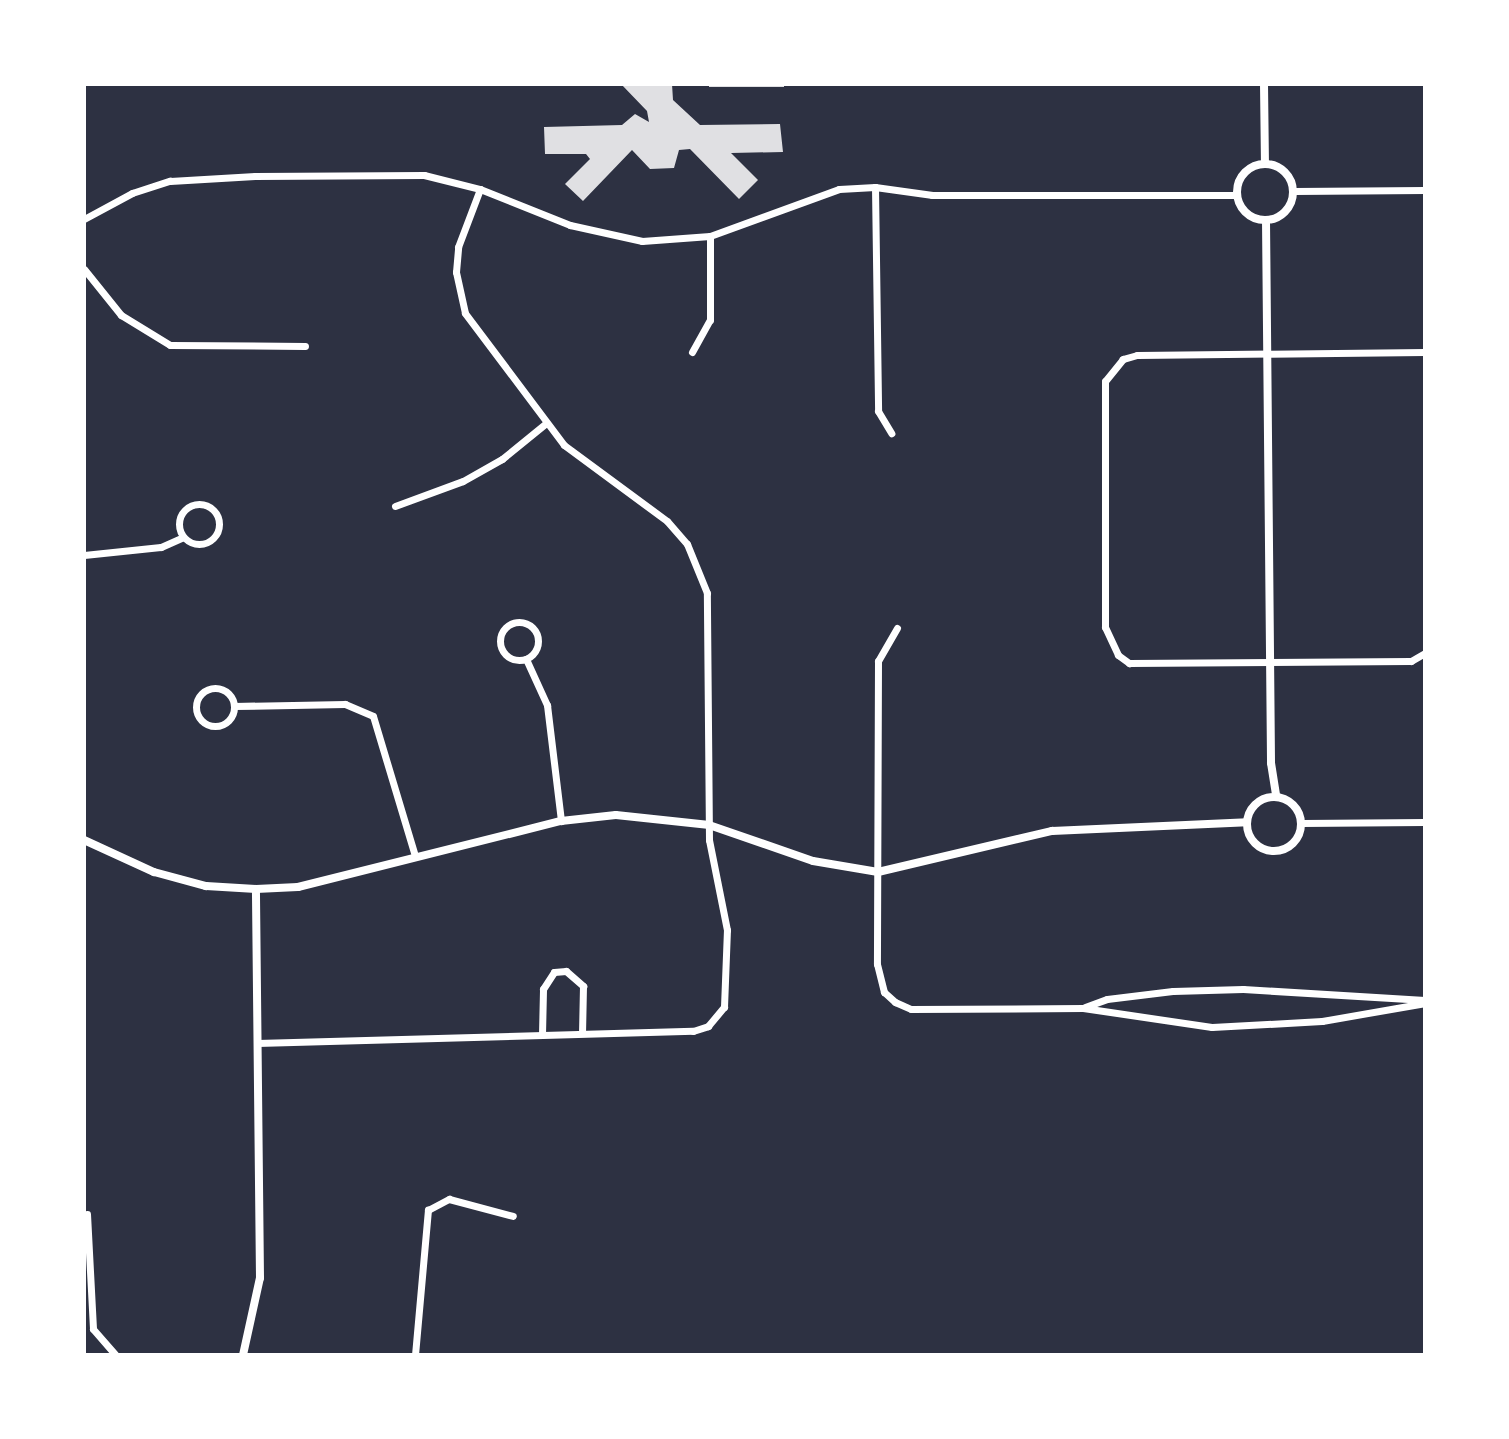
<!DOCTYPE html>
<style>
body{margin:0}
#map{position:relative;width:1509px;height:1439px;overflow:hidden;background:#2d3142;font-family:Barlow,sans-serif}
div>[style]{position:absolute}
.building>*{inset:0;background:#e0e0e3;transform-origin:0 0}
.minor>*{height:7px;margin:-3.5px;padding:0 3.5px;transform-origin:3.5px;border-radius:3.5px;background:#fff}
.minor>.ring{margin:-3.5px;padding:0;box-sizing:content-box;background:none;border:7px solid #fff;border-radius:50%}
.tertiary>*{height:8px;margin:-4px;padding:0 4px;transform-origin:4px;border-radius:4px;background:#fff}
.tertiary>.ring{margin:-4px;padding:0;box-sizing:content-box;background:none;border:8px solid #fff;border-radius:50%}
span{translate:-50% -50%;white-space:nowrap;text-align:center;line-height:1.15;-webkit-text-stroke:6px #fff;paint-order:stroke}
.frame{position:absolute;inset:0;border:86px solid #fff;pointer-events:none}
</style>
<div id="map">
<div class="building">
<i style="clip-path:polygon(621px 84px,672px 84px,673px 100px,700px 125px,780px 124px,783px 152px,731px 153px,758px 180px,739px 199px,690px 149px,679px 150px,674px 168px,650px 169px,632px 150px,583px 201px,565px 184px,590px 159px,586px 154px,545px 154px,544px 127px,622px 125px,635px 114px,649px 122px,647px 111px)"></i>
<i style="left:709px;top:84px;width:75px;height:3px"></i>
</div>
<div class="minor">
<i style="left:875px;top:187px;width:224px;rotate:89.2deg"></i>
<i style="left:878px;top:411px;width:26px;rotate:59deg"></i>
<i style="left:1294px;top:191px;width:131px;rotate:-0.4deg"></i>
<i style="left:84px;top:219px;width:55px;rotate:-28.4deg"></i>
<i style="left:132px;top:193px;width:40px;rotate:-18deg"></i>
<i style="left:170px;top:181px;width:85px;rotate:-3.4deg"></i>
<i style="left:255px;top:176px;width:169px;rotate:-0.3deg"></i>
<i style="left:424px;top:175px;width:58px;rotate:14deg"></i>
<i style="left:480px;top:189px;width:97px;rotate:21.8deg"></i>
<i style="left:570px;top:225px;width:74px;rotate:12.5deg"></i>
<i style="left:642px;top:241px;width:68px;rotate:-4.2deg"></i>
<i style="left:710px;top:236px;width:137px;rotate:-20deg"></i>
<i style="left:839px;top:189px;width:36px;rotate:-3deg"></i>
<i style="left:875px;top:187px;width:58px;rotate:8deg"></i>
<i style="left:932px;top:195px;width:305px"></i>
<i style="left:84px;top:269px;width:59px;rotate:51.2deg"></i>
<i style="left:121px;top:315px;width:57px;rotate:31.5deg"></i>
<i style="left:170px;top:345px;width:135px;rotate:0.4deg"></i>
<i style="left:692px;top:352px;width:37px;rotate:-61deg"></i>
<i style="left:710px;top:320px;width:84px;rotate:-90deg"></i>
<i style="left:1425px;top:352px;width:288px;rotate:179.4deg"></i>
<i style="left:1137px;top:355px;width:15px;rotate:164deg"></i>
<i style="left:1123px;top:359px;width:28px;rotate:129deg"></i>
<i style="left:1105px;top:381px;width:246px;rotate:90deg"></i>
<i style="left:1105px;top:627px;width:31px;rotate:65deg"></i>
<i style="left:1118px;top:655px;width:14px;rotate:36deg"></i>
<i style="left:1129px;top:663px;width:282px;rotate:-0.4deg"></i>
<i style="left:1411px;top:661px;width:16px;rotate:-30deg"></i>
<i class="ring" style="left:179px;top:504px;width:33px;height:33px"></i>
<i style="left:395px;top:506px;width:72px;rotate:-20.2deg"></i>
<i style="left:463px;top:481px;width:45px;rotate:-29.4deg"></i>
<i style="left:502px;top:459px;width:55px;rotate:-39.1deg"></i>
<i style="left:84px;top:555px;width:77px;rotate:-5.9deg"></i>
<i style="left:161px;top:547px;width:24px;rotate:-24deg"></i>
<i class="ring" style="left:500px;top:622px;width:31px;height:31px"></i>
<i style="left:897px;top:628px;width:38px;rotate:120deg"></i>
<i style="left:878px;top:661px;width:303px;rotate:90.2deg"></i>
<i style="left:877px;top:964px;width:29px;rotate:76deg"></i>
<i style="left:884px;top:992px;width:15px;rotate:42deg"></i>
<i style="left:895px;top:1002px;width:17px;rotate:24deg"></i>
<i style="left:911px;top:1009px;width:172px;rotate:-0.3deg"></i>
<i style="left:1083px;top:1008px;width:130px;rotate:8.4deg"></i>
<i style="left:1212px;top:1027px;width:110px;rotate:-3.1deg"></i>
<i style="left:1322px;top:1021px;width:105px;rotate:-9.9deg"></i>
<i style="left:526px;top:659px;width:51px;rotate:65.5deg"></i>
<i style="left:547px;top:705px;width:117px;rotate:83.1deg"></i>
<i class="ring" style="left:196px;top:688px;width:31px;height:31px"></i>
<i style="left:234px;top:706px;width:111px;rotate:-1deg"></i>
<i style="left:345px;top:704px;width:30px;rotate:23deg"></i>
<i style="left:373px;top:716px;width:146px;rotate:73.3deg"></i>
<i style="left:1302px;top:823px;width:123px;rotate:-0.5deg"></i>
<i style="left:1085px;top:1007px;width:23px;rotate:-20deg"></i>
<i style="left:1107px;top:999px;width:66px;rotate:-6.9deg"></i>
<i style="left:1173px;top:991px;width:70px;rotate:-1.6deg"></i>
<i style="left:1243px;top:989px;width:182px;rotate:3.5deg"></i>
<i style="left:542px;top:1034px;width:45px;rotate:-88.7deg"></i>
<i style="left:543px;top:989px;width:20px;rotate:-57deg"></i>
<i style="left:554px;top:972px;width:12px;rotate:-5deg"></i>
<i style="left:566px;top:971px;width:23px;rotate:41deg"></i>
<i style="left:583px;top:986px;width:47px;rotate:91.2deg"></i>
<i style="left:257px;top:1043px;width:436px;rotate:-1.6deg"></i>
<i style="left:693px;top:1031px;width:16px;rotate:-18deg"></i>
<i style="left:708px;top:1026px;width:25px;rotate:-50deg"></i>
<i style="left:724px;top:1007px;width:77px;rotate:-87.8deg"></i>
<i style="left:727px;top:930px;width:92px;rotate:-101.3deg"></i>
<i style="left:709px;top:840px;width:247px;rotate:-90.5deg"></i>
<i style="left:707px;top:593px;width:53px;rotate:-112.2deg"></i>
<i style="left:687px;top:544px;width:30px;rotate:-131deg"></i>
<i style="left:667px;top:521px;width:128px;rotate:-143.6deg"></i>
<i style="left:564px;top:445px;width:165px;rotate:-126.9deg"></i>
<i style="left:465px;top:313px;width:42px;rotate:-102.4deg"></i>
<i style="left:456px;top:272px;width:25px;rotate:-85deg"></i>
<i style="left:458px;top:247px;width:62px;rotate:-69.2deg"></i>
<i style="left:87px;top:1214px;width:115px;rotate:87deg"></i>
<i style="left:93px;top:1329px;width:35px;rotate:49deg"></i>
<i style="left:415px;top:1355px;width:146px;rotate:-84.9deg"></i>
<i style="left:428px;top:1210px;width:24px;rotate:-28deg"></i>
<i style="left:449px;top:1199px;width:66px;rotate:14.9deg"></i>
</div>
<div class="tertiary">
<i style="left:1264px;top:84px;width:79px;rotate:89.3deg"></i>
<i class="ring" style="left:1237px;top:164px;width:48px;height:48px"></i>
<i style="left:1266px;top:220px;width:543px;rotate:89.47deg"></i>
<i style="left:1271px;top:763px;width:33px;rotate:81deg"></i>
<i class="ring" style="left:1247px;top:797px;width:46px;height:46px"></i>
<i style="left:84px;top:840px;width:77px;rotate:24.6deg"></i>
<i style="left:154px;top:872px;width:54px;rotate:15.1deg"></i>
<i style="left:206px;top:886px;width:50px;rotate:3.4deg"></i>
<i style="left:256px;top:889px;width:42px;rotate:-2.7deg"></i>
<i style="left:298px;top:887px;width:271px;rotate:-14.1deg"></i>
<i style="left:561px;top:821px;width:55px;rotate:-6.2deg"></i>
<i style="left:616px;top:815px;width:94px;rotate:6.1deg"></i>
<i style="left:709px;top:825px;width:110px;rotate:19.1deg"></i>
<i style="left:813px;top:861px;width:66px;rotate:9.6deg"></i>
<i style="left:878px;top:872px;width:179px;rotate:-13.3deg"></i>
<i style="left:1052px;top:831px;width:195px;rotate:-2.6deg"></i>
<i style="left:243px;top:1355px;width:79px;rotate:-77.6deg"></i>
<i style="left:260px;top:1278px;width:389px;rotate:-90.6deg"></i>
</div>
<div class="frame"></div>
</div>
